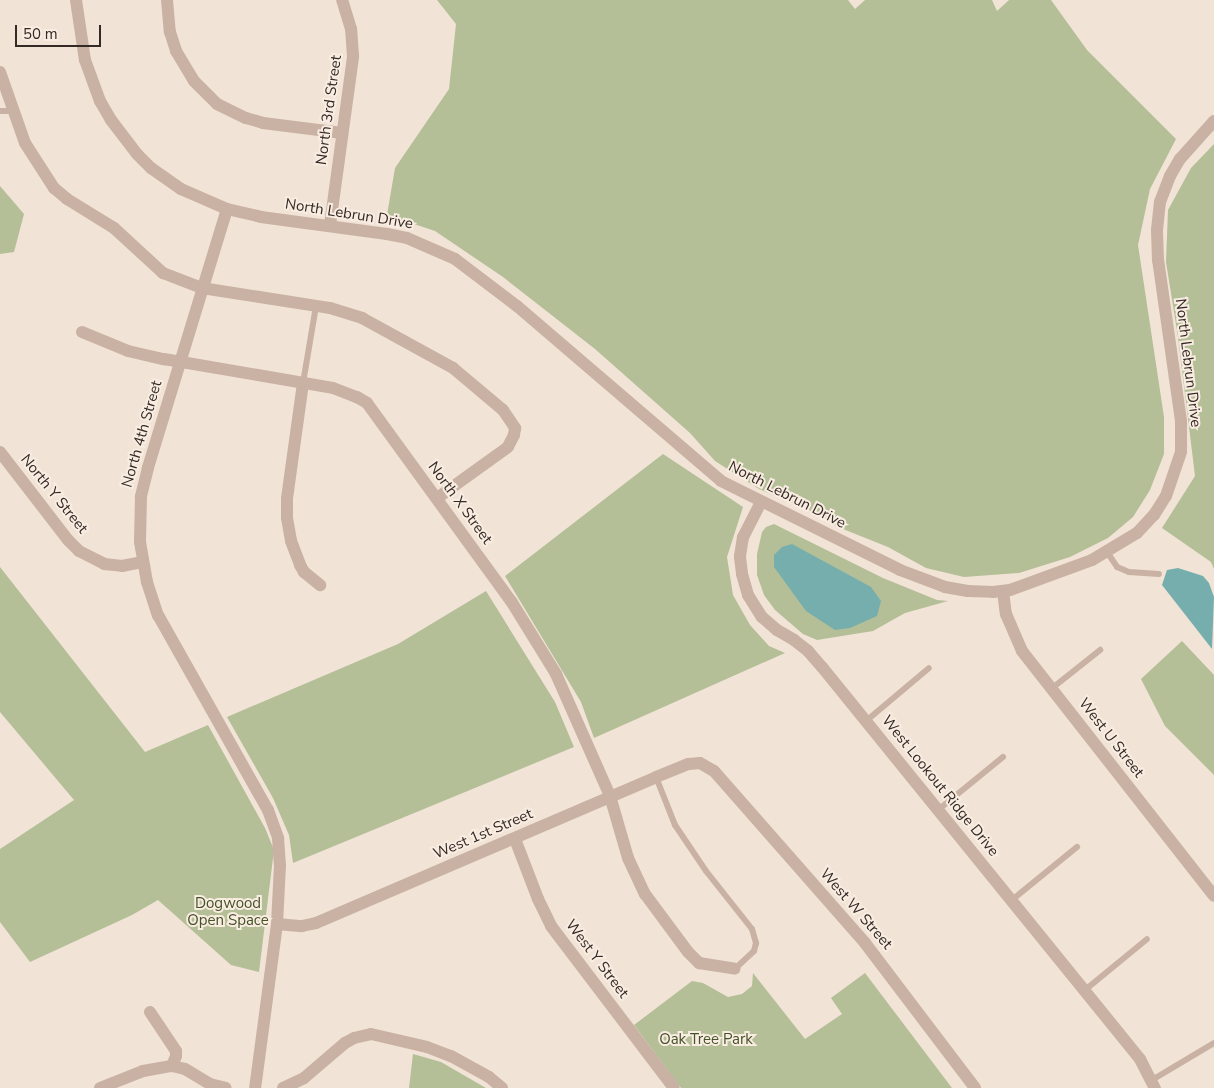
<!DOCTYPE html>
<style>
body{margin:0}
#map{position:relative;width:1214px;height:1088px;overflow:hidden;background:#f1e3d6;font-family:"Nunito Sans",sans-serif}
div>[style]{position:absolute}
.green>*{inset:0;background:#b4bf97}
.water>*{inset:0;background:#75aead}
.service>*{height:6px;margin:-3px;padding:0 3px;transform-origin:3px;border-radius:3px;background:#c9b2a3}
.minor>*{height:12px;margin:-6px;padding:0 6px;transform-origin:6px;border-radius:6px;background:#c9b2a3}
.tertiary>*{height:12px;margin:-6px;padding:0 6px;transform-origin:6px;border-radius:6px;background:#c9b2a3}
span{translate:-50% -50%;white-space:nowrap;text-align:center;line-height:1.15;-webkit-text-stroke:4px #f9ede2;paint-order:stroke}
.street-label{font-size:15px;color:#332925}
.park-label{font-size:15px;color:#455229}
.scale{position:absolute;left:15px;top:25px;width:86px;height:22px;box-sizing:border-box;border:2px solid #332925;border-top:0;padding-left:6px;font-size:15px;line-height:18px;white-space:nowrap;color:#332925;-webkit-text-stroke:4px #f9ede2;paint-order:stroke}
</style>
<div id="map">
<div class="green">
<i style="clip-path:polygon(437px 0,848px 0,855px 9px,865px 0,992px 0,997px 11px,1009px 0,1051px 0,1087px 50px,1176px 139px,1150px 189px,1138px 245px,1164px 417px,1164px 454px,1150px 490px,1133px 517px,1108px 538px,1070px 557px,1019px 573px,964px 577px,926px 568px,888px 547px,838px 527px,809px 510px,759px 489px,715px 461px,690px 433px,595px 349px,503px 277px,435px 231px,387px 215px,395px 168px,449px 89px,456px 24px)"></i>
<i style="clip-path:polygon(1214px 144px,1214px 569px,1211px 562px,1162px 528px,1195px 476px,1178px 337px,1166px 262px,1168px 210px,1191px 168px)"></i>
<i style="clip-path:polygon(0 186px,24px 214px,14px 252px,0 254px)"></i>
<i style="clip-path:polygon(663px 454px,743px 507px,727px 557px,733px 595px,750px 625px,769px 646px,785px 653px,594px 738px,581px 702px,505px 576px)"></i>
<i style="clip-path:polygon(774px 524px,883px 578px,937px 600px,948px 601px,905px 613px,873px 631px,817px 640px,803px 634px,775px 610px,764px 595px,757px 575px,757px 554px,762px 532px,766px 527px)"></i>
<i style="clip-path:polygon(0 567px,145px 752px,208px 725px,265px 828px,274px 850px,259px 972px,231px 965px,158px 900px,132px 915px,30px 962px,0 922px,0 849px,74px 800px,0 712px)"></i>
<i style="clip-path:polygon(486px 591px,555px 702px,574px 747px,293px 863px,289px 835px,273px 798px,227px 717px,398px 644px)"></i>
<i style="clip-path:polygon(1182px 641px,1214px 675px,1214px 775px,1165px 726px,1141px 679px)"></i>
<i style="clip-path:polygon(753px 973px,805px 1039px,842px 1014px,831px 998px,865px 973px,952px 1088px,681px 1088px,634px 1025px,692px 981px,703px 983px,728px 997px,742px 994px,752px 986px)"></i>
<i style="clip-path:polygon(413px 1054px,441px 1062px,486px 1088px,409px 1088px)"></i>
</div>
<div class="water">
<i style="clip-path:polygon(792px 544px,871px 587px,881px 601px,877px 616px,850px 628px,835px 630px,806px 611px,774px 567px,774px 555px,782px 547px)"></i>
<i style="clip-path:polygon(1178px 568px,1203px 576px,1209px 583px,1214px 597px,1212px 649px,1162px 585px,1167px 570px)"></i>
</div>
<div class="service">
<i style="left:0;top:111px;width:12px"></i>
<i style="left:303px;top:383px;width:78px;rotate:-80.4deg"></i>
<i style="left:1107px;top:552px;width:18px;rotate:56deg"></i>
<i style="left:1117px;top:567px;width:13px;rotate:23deg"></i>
<i style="left:1129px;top:572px;width:30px;rotate:4deg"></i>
<i style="left:1051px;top:689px;width:63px;rotate:-38.5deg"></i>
<i style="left:866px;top:721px;width:82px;rotate:-40.1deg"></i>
<i style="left:656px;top:777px;width:52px;rotate:68.4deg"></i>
<i style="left:675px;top:825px;width:55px;rotate:56deg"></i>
<i style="left:706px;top:871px;width:74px;rotate:51.6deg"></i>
<i style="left:752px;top:929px;width:15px;rotate:74deg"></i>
<i style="left:756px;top:943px;width:8px;rotate:104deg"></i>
<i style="left:754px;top:951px;width:26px;rotate:137deg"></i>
<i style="left:938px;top:810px;width:84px;rotate:-39.2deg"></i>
<i style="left:1012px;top:900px;width:84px;rotate:-39.2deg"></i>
<i style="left:1085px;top:990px;width:80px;rotate:-39.4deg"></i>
<i style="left:1152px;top:1080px;width:72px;rotate:-30.8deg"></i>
</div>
<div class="minor">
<i style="left:167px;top:0;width:32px;rotate:85deg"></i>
<i style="left:170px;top:32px;width:20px;rotate:72deg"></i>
<i style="left:176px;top:51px;width:35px;rotate:59deg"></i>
<i style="left:194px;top:81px;width:33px;rotate:45deg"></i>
<i style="left:217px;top:104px;width:32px;rotate:26deg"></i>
<i style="left:246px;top:118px;width:18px;rotate:16deg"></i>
<i style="left:263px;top:123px;width:80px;rotate:7.2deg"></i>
<i style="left:0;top:72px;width:75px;rotate:70.6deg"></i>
<i style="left:25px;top:143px;width:54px;rotate:57.2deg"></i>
<i style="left:54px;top:188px;width:17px;rotate:40deg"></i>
<i style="left:67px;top:199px;width:55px;rotate:31.7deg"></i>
<i style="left:114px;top:228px;width:67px;rotate:42.6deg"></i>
<i style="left:163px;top:273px;width:42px;rotate:21deg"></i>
<i style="left:202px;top:288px;width:130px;rotate:8.9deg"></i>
<i style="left:330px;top:308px;width:34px;rotate:17deg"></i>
<i style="left:362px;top:318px;width:104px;rotate:28.8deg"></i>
<i style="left:453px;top:368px;width:65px;rotate:40deg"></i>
<i style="left:503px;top:410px;width:22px;rotate:56deg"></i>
<i style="left:515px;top:428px;width:7px;rotate:98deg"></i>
<i style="left:514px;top:435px;width:13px;rotate:117deg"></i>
<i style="left:508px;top:447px;width:87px;rotate:144.3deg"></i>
<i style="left:227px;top:209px;width:271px;rotate:107deg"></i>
<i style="left:148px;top:468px;width:30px;rotate:104deg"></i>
<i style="left:141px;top:497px;width:45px;rotate:91.3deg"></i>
<i style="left:140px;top:542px;width:41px;rotate:80.1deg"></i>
<i style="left:147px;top:582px;width:35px;rotate:72deg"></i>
<i style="left:158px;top:615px;width:224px;rotate:60.6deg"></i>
<i style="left:268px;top:810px;width:30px;rotate:70deg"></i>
<i style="left:278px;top:838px;width:27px;rotate:86deg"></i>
<i style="left:280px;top:865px;width:59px;rotate:92.9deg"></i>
<i style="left:277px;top:924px;width:165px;rotate:97.6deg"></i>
<i style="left:330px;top:225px;width:171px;rotate:-82.2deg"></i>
<i style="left:353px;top:56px;width:27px;rotate:-94deg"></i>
<i style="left:351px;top:29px;width:30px;rotate:-107deg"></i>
<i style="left:82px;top:332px;width:50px;rotate:22.4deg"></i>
<i style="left:128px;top:351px;width:37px;rotate:13deg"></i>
<i style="left:164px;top:359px;width:171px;rotate:9.7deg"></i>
<i style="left:333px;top:388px;width:26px;rotate:21deg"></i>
<i style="left:357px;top:397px;width:12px;rotate:31deg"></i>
<i style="left:367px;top:403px;width:245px;rotate:54deg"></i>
<i style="left:511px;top:601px;width:86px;rotate:58.3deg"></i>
<i style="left:556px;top:674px;width:133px;rotate:66.1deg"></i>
<i style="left:610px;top:796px;width:65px;rotate:73.8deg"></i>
<i style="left:628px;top:858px;width:40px;rotate:65deg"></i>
<i style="left:645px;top:894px;width:72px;rotate:53.4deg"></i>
<i style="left:688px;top:952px;width:16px;rotate:45deg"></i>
<i style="left:699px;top:963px;width:36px;rotate:9deg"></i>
<i style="left:303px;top:383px;width:117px;rotate:97.9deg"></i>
<i style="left:287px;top:499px;width:19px;rotate:90deg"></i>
<i style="left:287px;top:518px;width:23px;rotate:80deg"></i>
<i style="left:291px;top:541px;width:26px;rotate:69deg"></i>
<i style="left:300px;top:565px;width:8px;rotate:60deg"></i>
<i style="left:304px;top:572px;width:21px;rotate:39deg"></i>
<i style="left:0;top:452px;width:111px;rotate:52.3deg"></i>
<i style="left:68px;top:540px;width:16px;rotate:45deg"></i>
<i style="left:79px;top:551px;width:28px;rotate:27deg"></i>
<i style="left:104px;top:564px;width:18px;rotate:6deg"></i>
<i style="left:122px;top:566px;width:20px;rotate:-11deg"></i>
<i style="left:761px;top:502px;width:39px;rotate:117deg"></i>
<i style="left:743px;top:537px;width:20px;rotate:99deg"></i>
<i style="left:740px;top:557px;width:17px;rotate:83deg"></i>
<i style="left:742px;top:574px;width:22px;rotate:74deg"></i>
<i style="left:748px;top:595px;width:26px;rotate:58deg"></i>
<i style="left:762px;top:617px;width:20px;rotate:41deg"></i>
<i style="left:777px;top:630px;width:20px;rotate:30deg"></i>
<i style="left:794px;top:640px;width:18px;rotate:38deg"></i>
<i style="left:808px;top:651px;width:21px;rotate:49deg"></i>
<i style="left:822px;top:667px;width:505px;rotate:50.95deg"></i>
<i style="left:1140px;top:1059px;width:33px;rotate:63deg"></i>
<i style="left:1003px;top:591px;width:23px;rotate:83deg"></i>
<i style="left:1006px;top:614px;width:40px;rotate:66.6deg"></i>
<i style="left:1022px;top:651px;width:311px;rotate:51.9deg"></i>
<i style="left:515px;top:839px;width:64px;rotate:69deg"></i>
<i style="left:538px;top:899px;width:30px;rotate:64deg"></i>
<i style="left:551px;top:926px;width:203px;rotate:52.8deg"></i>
<i style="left:277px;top:924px;width:25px;rotate:5deg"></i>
<i style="left:302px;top:926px;width:14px;rotate:-12deg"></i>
<i style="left:316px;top:923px;width:370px;rotate:-23.2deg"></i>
<i style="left:656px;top:777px;width:35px;rotate:-22deg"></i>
<i style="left:689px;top:764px;width:11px;rotate:-5deg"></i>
<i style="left:700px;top:763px;width:16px;rotate:30deg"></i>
<i style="left:714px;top:771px;width:229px;rotate:48.7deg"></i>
<i style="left:865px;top:943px;width:182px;rotate:52.8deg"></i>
<i style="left:150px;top:1012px;width:47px;rotate:56.3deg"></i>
<i style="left:176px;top:1051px;width:5px;rotate:90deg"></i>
<i style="left:176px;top:1056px;width:11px;rotate:112deg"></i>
<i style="left:100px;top:1088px;width:46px;rotate:-21.6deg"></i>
<i style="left:143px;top:1071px;width:29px;rotate:-10deg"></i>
<i style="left:172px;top:1066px;width:13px;rotate:13deg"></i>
<i style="left:185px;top:1069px;width:29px;rotate:31deg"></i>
<i style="left:210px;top:1084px;width:16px;rotate:14deg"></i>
<i style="left:283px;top:1088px;width:23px;rotate:-25deg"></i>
<i style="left:304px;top:1078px;width:54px;rotate:-40.5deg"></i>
<i style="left:345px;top:1043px;width:10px;rotate:-29deg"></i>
<i style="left:354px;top:1038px;width:17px;rotate:-13deg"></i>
<i style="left:371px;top:1034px;width:57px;rotate:13.1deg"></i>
<i style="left:427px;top:1047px;width:26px;rotate:21deg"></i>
<i style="left:451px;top:1056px;width:43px;rotate:28.9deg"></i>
<i style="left:489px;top:1077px;width:17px;rotate:40deg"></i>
</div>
<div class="tertiary">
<i style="left:76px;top:0;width:61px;rotate:81.5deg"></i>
<i style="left:85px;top:60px;width:44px;rotate:69.9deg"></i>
<i style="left:100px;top:101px;width:22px;rotate:60deg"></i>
<i style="left:111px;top:120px;width:43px;rotate:52.6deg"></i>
<i style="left:137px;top:154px;width:20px;rotate:45deg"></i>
<i style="left:151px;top:168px;width:37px;rotate:35deg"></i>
<i style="left:181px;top:189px;width:50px;rotate:23.5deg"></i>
<i style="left:227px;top:209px;width:35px;rotate:13deg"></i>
<i style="left:261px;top:217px;width:127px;rotate:7.7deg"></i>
<i style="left:387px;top:234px;width:20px;rotate:11deg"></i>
<i style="left:407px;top:238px;width:52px;rotate:23.6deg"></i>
<i style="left:455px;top:259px;width:78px;rotate:37.2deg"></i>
<i style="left:517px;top:306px;width:269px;rotate:40.6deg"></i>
<i style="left:721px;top:481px;width:200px;rotate:26.4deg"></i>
<i style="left:900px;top:570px;width:48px;rotate:20.7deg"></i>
<i style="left:945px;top:587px;width:23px;rotate:10deg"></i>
<i style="left:968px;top:591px;width:25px;rotate:2deg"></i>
<i style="left:993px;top:592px;width:17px;rotate:-7deg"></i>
<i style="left:1010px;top:590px;width:87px;rotate:-20.1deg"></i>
<i style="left:1092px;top:560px;width:52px;rotate:-31deg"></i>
<i style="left:1137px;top:533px;width:25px;rotate:-47deg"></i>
<i style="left:1154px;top:515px;width:22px;rotate:-58deg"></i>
<i style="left:1166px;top:496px;width:46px;rotate:-71.2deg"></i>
<i style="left:1181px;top:452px;width:31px;rotate:-90deg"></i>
<i style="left:1181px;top:421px;width:163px;rotate:-98.1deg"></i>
<i style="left:1158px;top:260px;width:30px;rotate:-92deg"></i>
<i style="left:1157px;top:230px;width:28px;rotate:-84deg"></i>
<i style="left:1160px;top:202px;width:28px;rotate:-69deg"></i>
<i style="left:1170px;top:176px;width:20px;rotate:-60deg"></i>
<i style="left:1180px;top:159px;width:51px;rotate:-48.2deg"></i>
</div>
<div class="street-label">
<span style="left:329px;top:110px;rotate:-82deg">North 3rd Street</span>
<span style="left:349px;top:214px;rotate:9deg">North Lebrun Drive</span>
<span style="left:1188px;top:363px;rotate:83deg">North Lebrun Drive</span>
<span style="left:142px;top:434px;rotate:-74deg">North 4th Street</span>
<span style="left:54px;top:494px;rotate:51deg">North Y Street</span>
<span style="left:787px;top:495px;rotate:27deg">North Lebrun Drive</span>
<span style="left:460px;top:503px;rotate:54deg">North X Street</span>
<span style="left:1111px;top:738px;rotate:52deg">West U Street</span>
<span style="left:940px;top:786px;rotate:51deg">West Lookout Ridge Drive</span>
<span style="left:483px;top:834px;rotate:-23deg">West 1st Street</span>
<span style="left:856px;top:909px;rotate:49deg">West W Street</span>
<span style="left:597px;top:959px;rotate:53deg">West Y Street</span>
</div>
<div class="park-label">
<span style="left:228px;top:912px">Dogwood<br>Open Space</span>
<span style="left:706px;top:1040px">Oak Tree Park</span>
</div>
<div class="scale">50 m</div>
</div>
